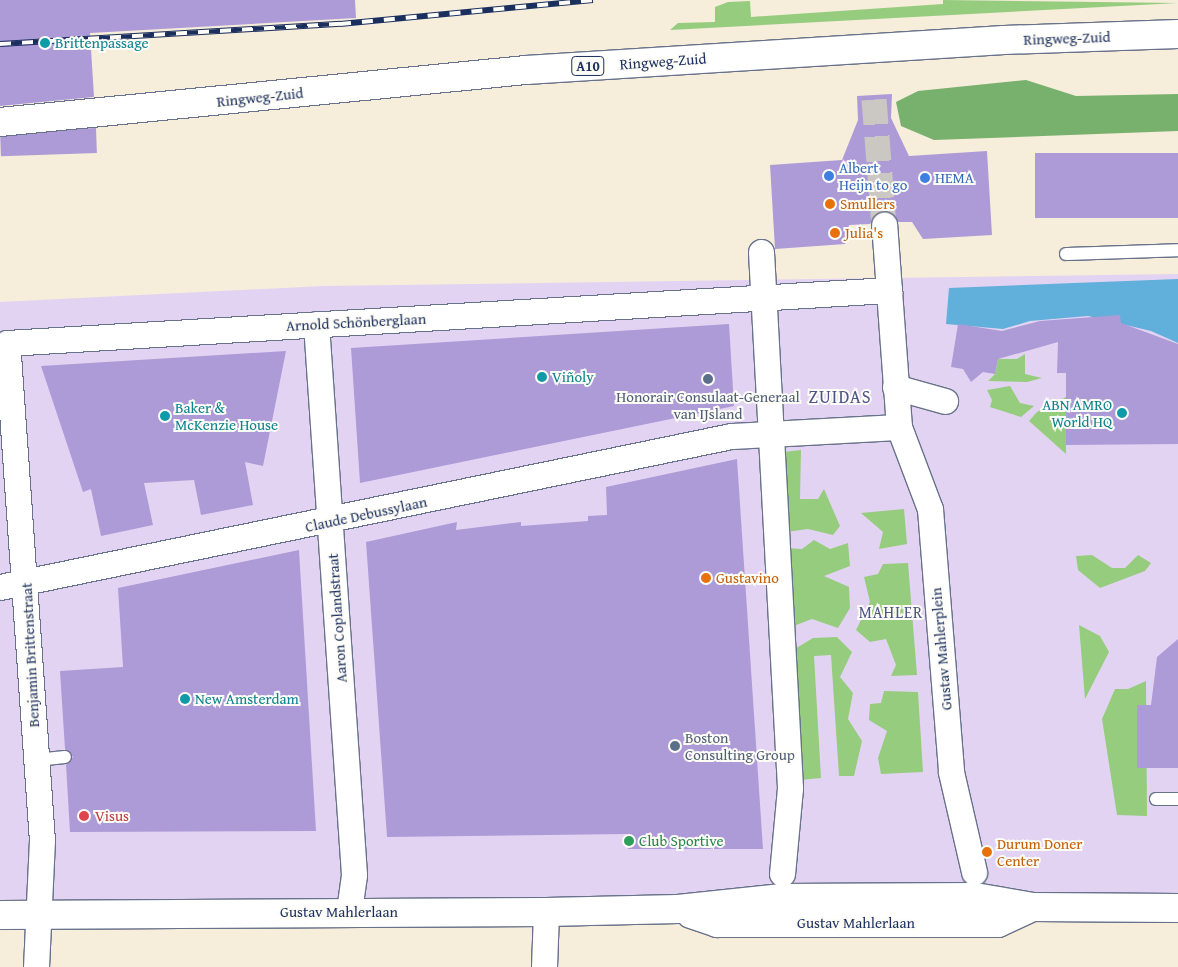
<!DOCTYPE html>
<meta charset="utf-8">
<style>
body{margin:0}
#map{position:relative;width:1178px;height:967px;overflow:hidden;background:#f7eddb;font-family:"Gentium Book Plus",serif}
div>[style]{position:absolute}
.built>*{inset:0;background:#e3d3f2}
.green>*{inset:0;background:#96cc7e}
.forest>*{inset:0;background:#78b06d}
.water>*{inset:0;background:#61afdb}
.building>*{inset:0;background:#ad9bd7;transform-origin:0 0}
.street-tunnel>*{height:25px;margin-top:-12.5px;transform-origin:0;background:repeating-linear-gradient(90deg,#cbc7c2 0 25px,transparent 0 37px)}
.roads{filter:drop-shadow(1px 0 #68728a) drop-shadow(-1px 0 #68728a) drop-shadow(0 1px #68728a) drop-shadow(0 -1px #68728a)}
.lane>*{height:12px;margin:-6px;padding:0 6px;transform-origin:6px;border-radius:6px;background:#fff}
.street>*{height:25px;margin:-12.5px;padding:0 12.5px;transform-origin:12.5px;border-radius:12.5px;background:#fff}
.secondary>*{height:28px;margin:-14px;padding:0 14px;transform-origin:14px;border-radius:14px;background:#fff}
.highway>*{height:28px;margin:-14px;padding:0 14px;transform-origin:14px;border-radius:14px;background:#fff}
.rail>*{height:5.5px;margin-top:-2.75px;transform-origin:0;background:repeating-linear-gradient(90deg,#fdfcf7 0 11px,#1b2f5e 0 22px);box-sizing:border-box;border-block:1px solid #1b2f5e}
.dots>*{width:14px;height:14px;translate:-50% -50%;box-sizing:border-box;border:2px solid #fdfcf7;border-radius:50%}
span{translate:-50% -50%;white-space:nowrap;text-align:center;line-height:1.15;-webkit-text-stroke:4px #fdfcf7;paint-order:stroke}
.shield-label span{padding:1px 4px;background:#fdfcf7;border:1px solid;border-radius:4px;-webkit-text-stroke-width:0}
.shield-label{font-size:14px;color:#1b2f5e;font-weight:700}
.street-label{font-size:15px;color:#1b2f5e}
.culture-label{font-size:15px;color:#0d838f}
.left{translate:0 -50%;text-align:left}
.right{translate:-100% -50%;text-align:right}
.shop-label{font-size:15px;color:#366cbe}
.food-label{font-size:15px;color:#c56008}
.service-label{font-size:15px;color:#4e5e75}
.health-label{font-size:15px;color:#be3a42}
.leisure-label{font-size:15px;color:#27864d}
.neighbourhood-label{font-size:16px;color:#4e5588;letter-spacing:1px}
.quarter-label{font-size:18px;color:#4e5588;letter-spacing:1px}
</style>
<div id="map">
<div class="built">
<i style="clip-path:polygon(1178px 274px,1178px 905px,0 914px,0 302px,323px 286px)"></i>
</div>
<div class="green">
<i style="clip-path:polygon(943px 0,1178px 3px,670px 30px,678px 23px,715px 22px,715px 7px,728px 2px,750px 1px,751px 17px,943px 4px)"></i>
<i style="clip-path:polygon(1025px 354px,1025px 374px,1042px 378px,1027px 382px,988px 381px,995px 374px,998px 359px,1017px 359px)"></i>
<i style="clip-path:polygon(1010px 386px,1020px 403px,1034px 406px,1021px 417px,990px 407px,992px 400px,987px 390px)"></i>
<i style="clip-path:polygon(1066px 397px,1066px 454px,1029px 421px,1037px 412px)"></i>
<i style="clip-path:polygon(801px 450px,800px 499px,818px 499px,824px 489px,840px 526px,833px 535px,808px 529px,786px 532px,783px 452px)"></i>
<i style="clip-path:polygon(904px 509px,907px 544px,879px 549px,883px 532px,861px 513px)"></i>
<i style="clip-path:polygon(814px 540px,830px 549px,848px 543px,850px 566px,824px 576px,849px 587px,850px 608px,838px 628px,812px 619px,791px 627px,786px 548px,802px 549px)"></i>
<i style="clip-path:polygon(1092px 555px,1112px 568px,1125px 568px,1138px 555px,1151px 563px,1145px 571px,1100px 588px,1078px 570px,1076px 556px)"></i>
<i style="clip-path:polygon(908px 563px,917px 675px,891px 676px,896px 665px,886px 639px,870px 642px,856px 630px,870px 602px,864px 577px,878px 574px,883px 564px)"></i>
<i style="clip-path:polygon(1079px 625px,1100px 636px,1109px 652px,1085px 699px)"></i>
<i style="clip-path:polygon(837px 637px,852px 652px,840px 677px,853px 693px,848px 719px,862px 741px,854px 776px,839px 776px,831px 655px,814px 656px,821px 778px,800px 780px,793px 650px,813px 638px)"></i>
<i style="clip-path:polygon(1146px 681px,1147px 816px,1117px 815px,1102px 719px,1115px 689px,1128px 689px)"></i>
<i style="clip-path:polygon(884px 691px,918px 692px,923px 772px,881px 774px,878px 758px,887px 731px,869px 720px,870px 704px,881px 703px)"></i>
</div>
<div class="forest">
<i style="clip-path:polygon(1026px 80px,1076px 96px,1178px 94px,1178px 131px,934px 140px,901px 126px,896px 102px,918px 91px)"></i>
</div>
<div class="water">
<i style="clip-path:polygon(1178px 279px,1178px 343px,1151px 331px,1088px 316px,1030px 321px,1003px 329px,946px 324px,949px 288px)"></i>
</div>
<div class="building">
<i style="clip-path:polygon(0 0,355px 0,356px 18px,90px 33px,94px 97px,0 106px)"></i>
<i style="clip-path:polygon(892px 94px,891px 118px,909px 156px,987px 151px,992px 235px,923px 239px,912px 222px,898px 222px,883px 211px,876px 213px,870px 224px,849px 225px,845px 244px,775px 249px,770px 165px,842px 160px,858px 120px,857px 96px)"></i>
<i style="left:96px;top:128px;width:25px;height:96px;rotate:88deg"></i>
<i style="left:1178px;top:153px;width:65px;height:143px;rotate:90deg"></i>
<i style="clip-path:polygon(1120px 315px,1121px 323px,1178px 344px,1178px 444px,1066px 445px,1066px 373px,1057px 373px,1058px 342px,998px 359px,995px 374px,983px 372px,971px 382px,963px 369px,951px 367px,958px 324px,1002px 331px,1040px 321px)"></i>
<i style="clip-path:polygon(729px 324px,734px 406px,360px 483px,351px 348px)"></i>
<i style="clip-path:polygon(286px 351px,263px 466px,245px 462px,253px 505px,201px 515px,194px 480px,144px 483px,153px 525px,101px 536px,91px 489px,83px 492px,41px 366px)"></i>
<i style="clip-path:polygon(737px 459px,763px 849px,628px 849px,627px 834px,387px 837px,366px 542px,457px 522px,456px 530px,521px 522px,521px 526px,588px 521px,588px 516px,607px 515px,606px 487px)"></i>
<i style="clip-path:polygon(299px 550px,316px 831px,70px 832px,66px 765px,73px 757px,65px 749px,60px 671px,123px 667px,118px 588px)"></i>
<i style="clip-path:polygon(1178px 639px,1178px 768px,1137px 768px,1137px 705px,1151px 705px,1157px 657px)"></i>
</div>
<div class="street-tunnel">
<i style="left:874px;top:99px;width:126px;rotate:85.5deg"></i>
</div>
<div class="roads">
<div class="lane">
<i style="left:1066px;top:254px;width:112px;rotate:-2deg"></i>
<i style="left:36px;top:760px;width:29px;rotate:-6deg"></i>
<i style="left:1156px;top:799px;width:22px"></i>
</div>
<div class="street">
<i style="left:761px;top:252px;width:537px;rotate:86.9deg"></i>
<i style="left:790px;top:788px;width:86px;rotate:95.3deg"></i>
<i style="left:316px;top:324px;width:552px;rotate:86.05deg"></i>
<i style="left:354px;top:875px;width:37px;rotate:98deg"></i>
<i style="left:895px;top:387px;width:52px;rotate:15.6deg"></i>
<i style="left:899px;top:427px;width:88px;rotate:69.3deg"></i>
<i style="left:930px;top:509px;width:264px;rotate:85.4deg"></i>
<i style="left:951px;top:772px;width:103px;rotate:77deg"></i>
<i style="left:0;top:587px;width:746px;rotate:-11.67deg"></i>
<i style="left:731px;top:436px;width:168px;rotate:-3.1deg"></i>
<i style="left:899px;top:427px;width:203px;rotate:-94.2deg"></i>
<i style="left:36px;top:967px;width:126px;rotate:-87.3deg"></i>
<i style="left:42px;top:841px;width:499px;rotate:-94deg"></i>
<i style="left:7px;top:343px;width:884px;rotate:-3.44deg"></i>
<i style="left:544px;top:967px;width:55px;rotate:-87.9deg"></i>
</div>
<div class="secondary">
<i style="left:691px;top:914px;width:28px;rotate:19deg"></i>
<i style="left:717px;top:923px;width:281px"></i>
<i style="left:998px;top:923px;width:38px;rotate:-25deg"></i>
<i style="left:0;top:915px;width:546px;rotate:-0.31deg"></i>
<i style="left:546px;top:912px;width:132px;rotate:-1.3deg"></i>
<i style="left:678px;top:909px;width:105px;rotate:-6deg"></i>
<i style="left:782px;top:898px;width:193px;rotate:-0.3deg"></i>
<i style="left:975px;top:897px;width:59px;rotate:9.8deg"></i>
<i style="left:1033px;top:907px;width:145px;rotate:0.4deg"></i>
</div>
<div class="highway">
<i style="left:0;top:122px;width:529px;rotate:-5.65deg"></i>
<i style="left:526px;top:70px;width:479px;rotate:-3.6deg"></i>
<i style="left:1004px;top:40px;width:174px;rotate:-2deg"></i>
</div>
</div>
<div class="rail">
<i style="left:0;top:44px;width:341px;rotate:-3.4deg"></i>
<i style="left:340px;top:24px;width:254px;rotate:-5.4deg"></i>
</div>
<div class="dots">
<i style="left:45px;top:43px;background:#0f9aa8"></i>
<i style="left:829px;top:176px;background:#3f7fe0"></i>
<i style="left:925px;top:178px;background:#3f7fe0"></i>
<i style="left:830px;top:204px;background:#e8710a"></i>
<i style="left:835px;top:233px;background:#e8710a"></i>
<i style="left:542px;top:377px;background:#0f9aa8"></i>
<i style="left:708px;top:379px;background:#5c6f8a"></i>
<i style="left:1122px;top:413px;background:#0f9aa8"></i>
<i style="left:165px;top:416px;background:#0f9aa8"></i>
<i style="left:706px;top:578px;background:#e8710a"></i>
<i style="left:185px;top:699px;background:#0f9aa8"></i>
<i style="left:675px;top:746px;background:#5c6f8a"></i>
<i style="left:84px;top:816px;background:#e0444e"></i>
<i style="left:629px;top:841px;background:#2e9e5b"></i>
<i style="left:987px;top:852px;background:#e8710a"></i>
</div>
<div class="shield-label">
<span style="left:588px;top:66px">A10</span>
</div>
<div class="street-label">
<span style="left:1067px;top:38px;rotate:-2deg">Ringweg-Zuid</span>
<span style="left:663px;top:61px;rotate:-4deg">Ringweg-Zuid</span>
<span style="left:260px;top:97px;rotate:-6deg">Ringweg-Zuid</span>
<span style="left:356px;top:322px;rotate:-3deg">Arnold Schönberglaan</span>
<span style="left:366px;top:514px;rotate:-12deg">Claude Debussylaan</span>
<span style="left:337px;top:618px;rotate:-94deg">Aaron Coplandstraat</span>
<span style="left:941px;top:649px;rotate:-95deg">Gustav Mahlerplein</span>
<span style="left:30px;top:655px;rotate:-93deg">Benjamin Brittenstraat</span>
<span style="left:339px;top:912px">Gustav Mahlerlaan</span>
<span style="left:856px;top:923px">Gustav Mahlerlaan</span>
</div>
<div class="culture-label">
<span class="left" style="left:55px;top:43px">Brittenpassage</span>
<span class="left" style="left:552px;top:377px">Viñoly</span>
<span class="right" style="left:1112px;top:413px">ABN AMRO<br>World HQ</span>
<span class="left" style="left:175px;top:416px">Baker &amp;<br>McKenzie House</span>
<span class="left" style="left:195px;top:699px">New Amsterdam</span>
</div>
<div class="shop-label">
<span class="left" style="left:839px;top:176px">Albert<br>Heijn to go</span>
<span class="left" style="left:935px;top:178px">HEMA</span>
</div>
<div class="food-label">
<span class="left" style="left:840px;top:204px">Smullers</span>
<span class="left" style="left:845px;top:233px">Julia's</span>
<span class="left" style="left:716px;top:578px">Gustavino</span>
<span class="left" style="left:997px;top:852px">Durum Doner<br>Center</span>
</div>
<div class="service-label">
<span style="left:708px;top:405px">Honorair Consulaat-Generaal<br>van IJsland</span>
<span class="left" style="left:685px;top:746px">Boston<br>Consulting Group</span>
</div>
<div class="health-label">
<span class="left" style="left:95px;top:816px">Visus</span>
</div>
<div class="leisure-label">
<span class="left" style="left:639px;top:841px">Club Sportive</span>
</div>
<div class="neighbourhood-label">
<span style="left:891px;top:612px">MAHLER</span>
</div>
<div class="quarter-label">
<span style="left:840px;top:397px">ZUIDAS</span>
</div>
</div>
